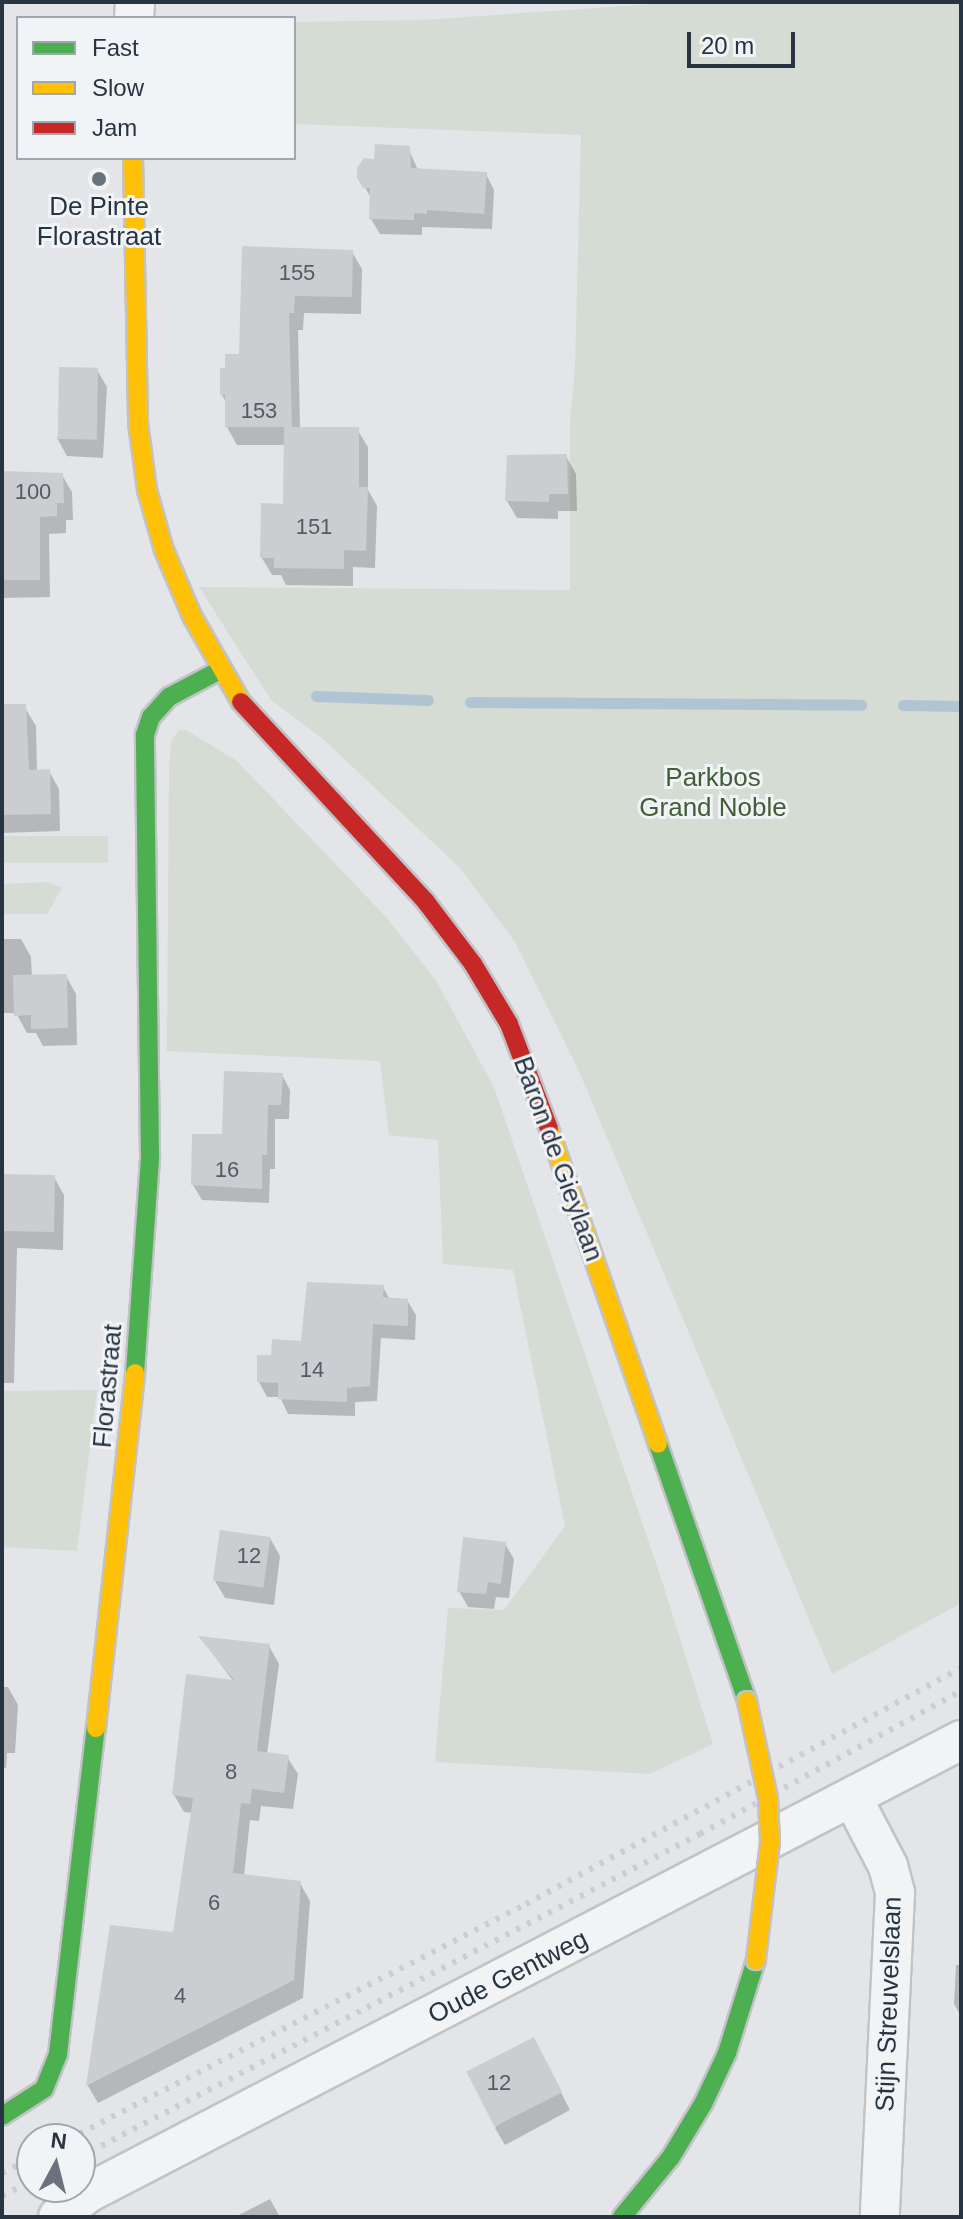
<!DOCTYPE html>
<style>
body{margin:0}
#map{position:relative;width:963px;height:2219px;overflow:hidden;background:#e3e5e8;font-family:Arial,sans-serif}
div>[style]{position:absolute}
.green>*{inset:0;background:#d4dcd3;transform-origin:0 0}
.shadow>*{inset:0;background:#0003}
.stream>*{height:11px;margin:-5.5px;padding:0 5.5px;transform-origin:5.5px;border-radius:5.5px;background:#b1c4d3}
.building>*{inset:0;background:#cbcdd0;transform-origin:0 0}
.roads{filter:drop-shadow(2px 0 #c1c3c6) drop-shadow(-2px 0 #c1c3c6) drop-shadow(0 2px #c1c3c6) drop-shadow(0 -2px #c1c3c6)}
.street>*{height:38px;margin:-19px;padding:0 19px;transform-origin:19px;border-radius:19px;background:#f2f3f5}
.fast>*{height:18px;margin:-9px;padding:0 9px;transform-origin:9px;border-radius:9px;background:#4caf50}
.slow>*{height:18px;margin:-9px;padding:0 9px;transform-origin:9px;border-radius:9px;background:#ffc107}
.jam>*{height:18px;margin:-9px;padding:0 9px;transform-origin:9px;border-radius:9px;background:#c62828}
.rail>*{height:6px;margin-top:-3px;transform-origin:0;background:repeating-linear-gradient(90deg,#cbcdd0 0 4px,transparent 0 12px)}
.bridges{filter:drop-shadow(2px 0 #c1c3c6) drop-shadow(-2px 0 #c1c3c6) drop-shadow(0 2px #c1c3c6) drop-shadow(0 -2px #c1c3c6)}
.slow-bridge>*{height:18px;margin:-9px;padding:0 9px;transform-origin:9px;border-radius:9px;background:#ffc107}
.dots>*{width:22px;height:22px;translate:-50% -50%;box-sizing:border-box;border:4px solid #f1f4f7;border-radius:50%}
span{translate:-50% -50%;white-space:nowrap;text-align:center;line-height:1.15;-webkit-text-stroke:6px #f1f4f7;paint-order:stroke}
.number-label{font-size:22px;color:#525b66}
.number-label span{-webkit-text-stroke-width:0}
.poi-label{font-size:26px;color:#293442}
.park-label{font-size:26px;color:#415e36}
.street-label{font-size:26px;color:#293442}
.frame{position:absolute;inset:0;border:4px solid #293442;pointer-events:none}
.legend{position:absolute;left:16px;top:16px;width:280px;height:144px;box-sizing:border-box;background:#f1f4f7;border:2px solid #a1a7af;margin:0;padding:10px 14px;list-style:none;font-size:24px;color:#293442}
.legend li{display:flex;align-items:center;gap:16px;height:40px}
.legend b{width:40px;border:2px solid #a1a7af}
.north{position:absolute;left:16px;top:2123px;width:80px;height:80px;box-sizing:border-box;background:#f1f4f7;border:2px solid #a1a7af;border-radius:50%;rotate:7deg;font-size:22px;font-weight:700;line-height:32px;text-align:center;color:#293442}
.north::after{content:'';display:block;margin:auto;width:28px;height:36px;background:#6a727c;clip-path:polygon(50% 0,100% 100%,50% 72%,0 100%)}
.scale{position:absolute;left:687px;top:32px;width:108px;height:36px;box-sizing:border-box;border:4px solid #293442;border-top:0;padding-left:10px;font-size:24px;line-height:28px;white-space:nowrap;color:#293442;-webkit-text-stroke:6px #f1f4f7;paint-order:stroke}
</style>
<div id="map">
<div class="green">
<i style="clip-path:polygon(683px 2px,961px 2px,961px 1603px,832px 1674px,579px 1071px,515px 942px,460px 868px,323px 739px,271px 700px,199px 587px,570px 590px,570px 422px,575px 367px,581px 135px,294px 124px,294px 22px,423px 20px)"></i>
<i style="clip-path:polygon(179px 730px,186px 730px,237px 761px,386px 917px,435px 979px,494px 1087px,661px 1578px,713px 1744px,650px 1774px,435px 1762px,448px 1608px,504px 1610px,565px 1526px,513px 1270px,443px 1264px,438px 1140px,389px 1135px,380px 1061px,167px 1051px,169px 769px,171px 741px)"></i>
<i style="left:108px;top:836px;width:27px;height:106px;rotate:90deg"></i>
<i style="clip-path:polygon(48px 882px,62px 888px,47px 914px,2px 914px,2px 884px)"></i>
<i style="clip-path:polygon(97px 1390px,77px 1551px,2px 1547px,2px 1391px)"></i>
</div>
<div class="shadow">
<i style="clip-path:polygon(408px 148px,418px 170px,486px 174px,494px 190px,492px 229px,422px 227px,422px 235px,380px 234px,371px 219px,372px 199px,359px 178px,376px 161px)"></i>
<i style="clip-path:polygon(244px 248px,352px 252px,362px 269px,361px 314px,304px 313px,303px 330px,298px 330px,300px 429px,357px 429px,368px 447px,368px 490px,377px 506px,375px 568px,353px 567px,353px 586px,286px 585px,281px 575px,272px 575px,262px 558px,285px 506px,286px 445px,237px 445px,227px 427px,227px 404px,222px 395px,227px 370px,241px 357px)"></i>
<i style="clip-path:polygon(97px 370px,107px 387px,103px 458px,67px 456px,57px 438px)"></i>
<i style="clip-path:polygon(566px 456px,576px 474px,577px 511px,558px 511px,558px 519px,517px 518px,507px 501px)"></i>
<i style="clip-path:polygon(2px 473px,62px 475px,72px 492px,73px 520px,66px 520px,66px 533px,49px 534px,50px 597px,2px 598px)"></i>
<i style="clip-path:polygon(25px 708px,36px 726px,37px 772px,49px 771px,59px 789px,60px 831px,2px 833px,2px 709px)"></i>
<i style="clip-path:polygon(2px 939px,21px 939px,31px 957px,32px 977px,66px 976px,76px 994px,77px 1045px,43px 1046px,36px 1033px,27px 1033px,16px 1013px,2px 1013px)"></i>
<i style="clip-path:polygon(282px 1075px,290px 1090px,289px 1119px,275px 1119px,275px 1169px,270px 1169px,269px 1203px,202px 1200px,193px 1185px,224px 1136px)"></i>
<i style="clip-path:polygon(2px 1176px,54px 1177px,64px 1195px,63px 1250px,17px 1248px,14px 1383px,2px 1383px)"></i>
<i style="clip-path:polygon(383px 1287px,390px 1300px,407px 1300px,416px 1315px,415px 1340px,381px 1338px,377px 1401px,355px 1402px,355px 1416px,288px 1414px,280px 1397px,267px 1397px,259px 1382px,272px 1357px,302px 1343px)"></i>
<i style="clip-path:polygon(270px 1538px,280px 1556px,274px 1605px,225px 1598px,215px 1581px)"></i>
<i style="clip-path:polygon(505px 1544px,514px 1559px,509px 1598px,496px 1597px,494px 1609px,468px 1607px,459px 1591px)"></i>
<i style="clip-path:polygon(201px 1638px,269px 1646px,279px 1664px,267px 1754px,287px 1757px,298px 1774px,293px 1809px,261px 1806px,259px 1821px,250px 1820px,244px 1876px,300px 1883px,310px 1901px,303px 1998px,98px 2103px,88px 2086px,112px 1927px,175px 1934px,193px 1813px,184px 1812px,174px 1795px,234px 1682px)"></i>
<i style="clip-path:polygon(2px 1687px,8px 1687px,18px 1705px,15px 1753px,7px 1753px,6px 1768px,2px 1767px)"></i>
<i style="clip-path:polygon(956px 1965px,961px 1965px,961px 2016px,954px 2004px)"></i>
<i style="clip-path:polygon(543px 2057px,570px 2110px,505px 2145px,495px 2128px)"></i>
<i style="clip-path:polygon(270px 2199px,280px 2217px,235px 2217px)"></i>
</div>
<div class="stream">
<i style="left:316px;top:696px;width:112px;rotate:2deg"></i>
<i style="left:470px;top:702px;width:391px;rotate:0.4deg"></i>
<i style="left:903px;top:705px;width:58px;rotate:1deg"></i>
</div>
<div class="building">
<i style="clip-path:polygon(375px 144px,410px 146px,411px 168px,487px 172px,484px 214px,427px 210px,427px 214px,414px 213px,414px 220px,369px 219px,370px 188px,363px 188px,357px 178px,357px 168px,364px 158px,374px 159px)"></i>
<i style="clip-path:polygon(242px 246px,353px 250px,352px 297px,295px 296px,294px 313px,289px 313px,292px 427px,359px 427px,359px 487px,368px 487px,366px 551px,344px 550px,344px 569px,274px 568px,274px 558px,260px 558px,261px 503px,283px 504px,284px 427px,225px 427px,225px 395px,220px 395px,220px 368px,225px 368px,225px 354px,239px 354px)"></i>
<i style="left:59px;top:367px;width:39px;height:72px;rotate:1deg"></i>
<i style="clip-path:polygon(567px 454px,568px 494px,549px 494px,549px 502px,505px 501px,507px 455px)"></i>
<i style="clip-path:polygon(2px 471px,63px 473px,64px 503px,57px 503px,57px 516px,40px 517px,40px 580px,2px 580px)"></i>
<i style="clip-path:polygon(2px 704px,26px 704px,29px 770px,50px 769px,51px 814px,2px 815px)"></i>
<i style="clip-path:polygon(67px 974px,68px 1028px,31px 1029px,31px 1015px,14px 1016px,13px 975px)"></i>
<i style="clip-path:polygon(224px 1071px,283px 1073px,281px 1105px,268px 1105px,267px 1155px,262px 1155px,262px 1189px,191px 1185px,192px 1134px,222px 1134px)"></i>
<i style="left:2px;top:1174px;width:53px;height:57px;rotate:1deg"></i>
<i style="clip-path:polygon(307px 1282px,384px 1285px,383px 1297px,408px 1299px,408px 1326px,373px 1324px,370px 1386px,347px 1388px,347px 1402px,278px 1399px,278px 1383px,257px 1382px,257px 1355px,271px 1355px,272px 1339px,301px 1341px)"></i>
<i style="left:220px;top:1530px;width:51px;height:51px;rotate:8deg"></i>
<i style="clip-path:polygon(463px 1537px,506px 1542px,501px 1584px,488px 1582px,486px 1594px,457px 1592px)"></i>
<i style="clip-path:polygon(198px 1636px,270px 1644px,257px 1751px,289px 1755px,284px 1793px,252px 1789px,250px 1804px,241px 1803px,233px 1873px,301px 1881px,294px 1980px,86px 2086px,110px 1925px,173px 1932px,193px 1798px,172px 1795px,186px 1674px,234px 1680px)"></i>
<i style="left:534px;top:2037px;width:62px;height:76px;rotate:63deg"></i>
</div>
<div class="roads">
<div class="street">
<i style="left:134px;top:18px;width:16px;rotate:-86deg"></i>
<i style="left:853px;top:1799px;width:76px;rotate:62.4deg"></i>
<i style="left:888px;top:1866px;width:28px;rotate:75deg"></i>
<i style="left:895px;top:1893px;width:324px;rotate:92.7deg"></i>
<i style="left:58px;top:2217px;width:38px;rotate:-39deg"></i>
<i style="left:88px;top:2193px;width:984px;rotate:-27.42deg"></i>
</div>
<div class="fast">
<i style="left:135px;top:1373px;width:218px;rotate:-86deg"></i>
<i style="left:150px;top:1156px;width:421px;rotate:-90.7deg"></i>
<i style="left:145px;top:735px;width:19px;rotate:-72deg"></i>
<i style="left:151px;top:717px;width:27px;rotate:-48deg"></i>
<i style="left:169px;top:697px;width:58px;rotate:-27.9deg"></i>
<i style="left:658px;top:1444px;width:272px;rotate:70.9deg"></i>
<i style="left:2px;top:2116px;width:50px;rotate:-32.7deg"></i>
<i style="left:44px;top:2089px;width:38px;rotate:-68deg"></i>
<i style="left:58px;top:2054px;width:328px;rotate:-83.4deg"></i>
<i style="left:622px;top:2217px;width:77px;rotate:-50.8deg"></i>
<i style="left:671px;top:2157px;width:62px;rotate:-58.9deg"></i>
<i style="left:703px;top:2104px;width:56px;rotate:-64.8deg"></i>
<i style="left:727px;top:2053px;width:97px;rotate:-72.7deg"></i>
</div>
<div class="slow">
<i style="left:133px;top:158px;width:265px;rotate:88.9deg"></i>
<i style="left:138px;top:423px;width:68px;rotate:82.3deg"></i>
<i style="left:147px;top:490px;width:62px;rotate:74.2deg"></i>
<i style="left:164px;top:550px;width:72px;rotate:67deg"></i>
<i style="left:192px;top:616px;width:99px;rotate:60.3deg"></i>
<i style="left:549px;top:1129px;width:333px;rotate:70.9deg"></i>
<i style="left:96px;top:1728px;width:357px;rotate:-83.7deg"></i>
</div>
<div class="jam">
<i style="left:241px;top:702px;width:272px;rotate:47.2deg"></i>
<i style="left:426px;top:902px;width:78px;rotate:52.8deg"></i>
<i style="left:473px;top:964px;width:70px;rotate:59deg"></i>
<i style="left:509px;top:1024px;width:112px;rotate:69.1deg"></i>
</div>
</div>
<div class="rail">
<i style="left:69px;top:2139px;width:514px;rotate:-27.21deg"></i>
<i style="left:526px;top:1904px;width:495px;rotate:-28.5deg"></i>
<i style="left:80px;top:2157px;width:699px;rotate:-27.52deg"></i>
<i style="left:700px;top:1834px;width:298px;rotate:-28.7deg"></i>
<i style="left:2px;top:2173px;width:34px;rotate:-27deg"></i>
<i style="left:2px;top:2196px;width:34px;rotate:-27deg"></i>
</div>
<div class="bridges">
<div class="slow-bridge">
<i style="left:747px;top:1701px;width:99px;rotate:77.8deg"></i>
<i style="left:768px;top:1798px;width:44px;rotate:87.4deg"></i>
<i style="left:770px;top:1842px;width:119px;rotate:96.8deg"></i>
</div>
</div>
<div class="dots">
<i style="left:99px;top:179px;background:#6a727c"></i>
</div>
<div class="number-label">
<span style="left:297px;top:273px">155</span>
<span style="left:259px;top:411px">153</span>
<span style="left:33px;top:492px">100</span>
<span style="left:314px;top:527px">151</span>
<span style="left:227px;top:1170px">16</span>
<span style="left:312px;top:1370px">14</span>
<span style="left:249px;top:1556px">12</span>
<span style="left:231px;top:1772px">8</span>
<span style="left:214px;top:1903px">6</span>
<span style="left:180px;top:1996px">4</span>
<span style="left:499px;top:2083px">12</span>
</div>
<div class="poi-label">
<span style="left:99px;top:222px">De Pinte<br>Florastraat</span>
</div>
<div class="park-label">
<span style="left:713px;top:793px">Parkbos<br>Grand Noble</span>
</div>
<div class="street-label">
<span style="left:558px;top:1159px;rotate:70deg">Baron de Gieylaan</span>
<span style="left:108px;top:1386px;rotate:-85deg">Florastraat</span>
<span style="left:508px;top:1977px;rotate:-27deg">Oude Gentweg</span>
<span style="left:889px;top:2004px;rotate:-88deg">Stijn Streuvelslaan</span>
</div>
<div class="frame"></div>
<ul class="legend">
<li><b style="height:10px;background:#4caf50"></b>Fast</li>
<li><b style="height:10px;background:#ffc107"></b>Slow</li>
<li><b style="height:10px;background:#c62828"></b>Jam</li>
</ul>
<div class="north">N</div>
<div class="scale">20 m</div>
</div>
